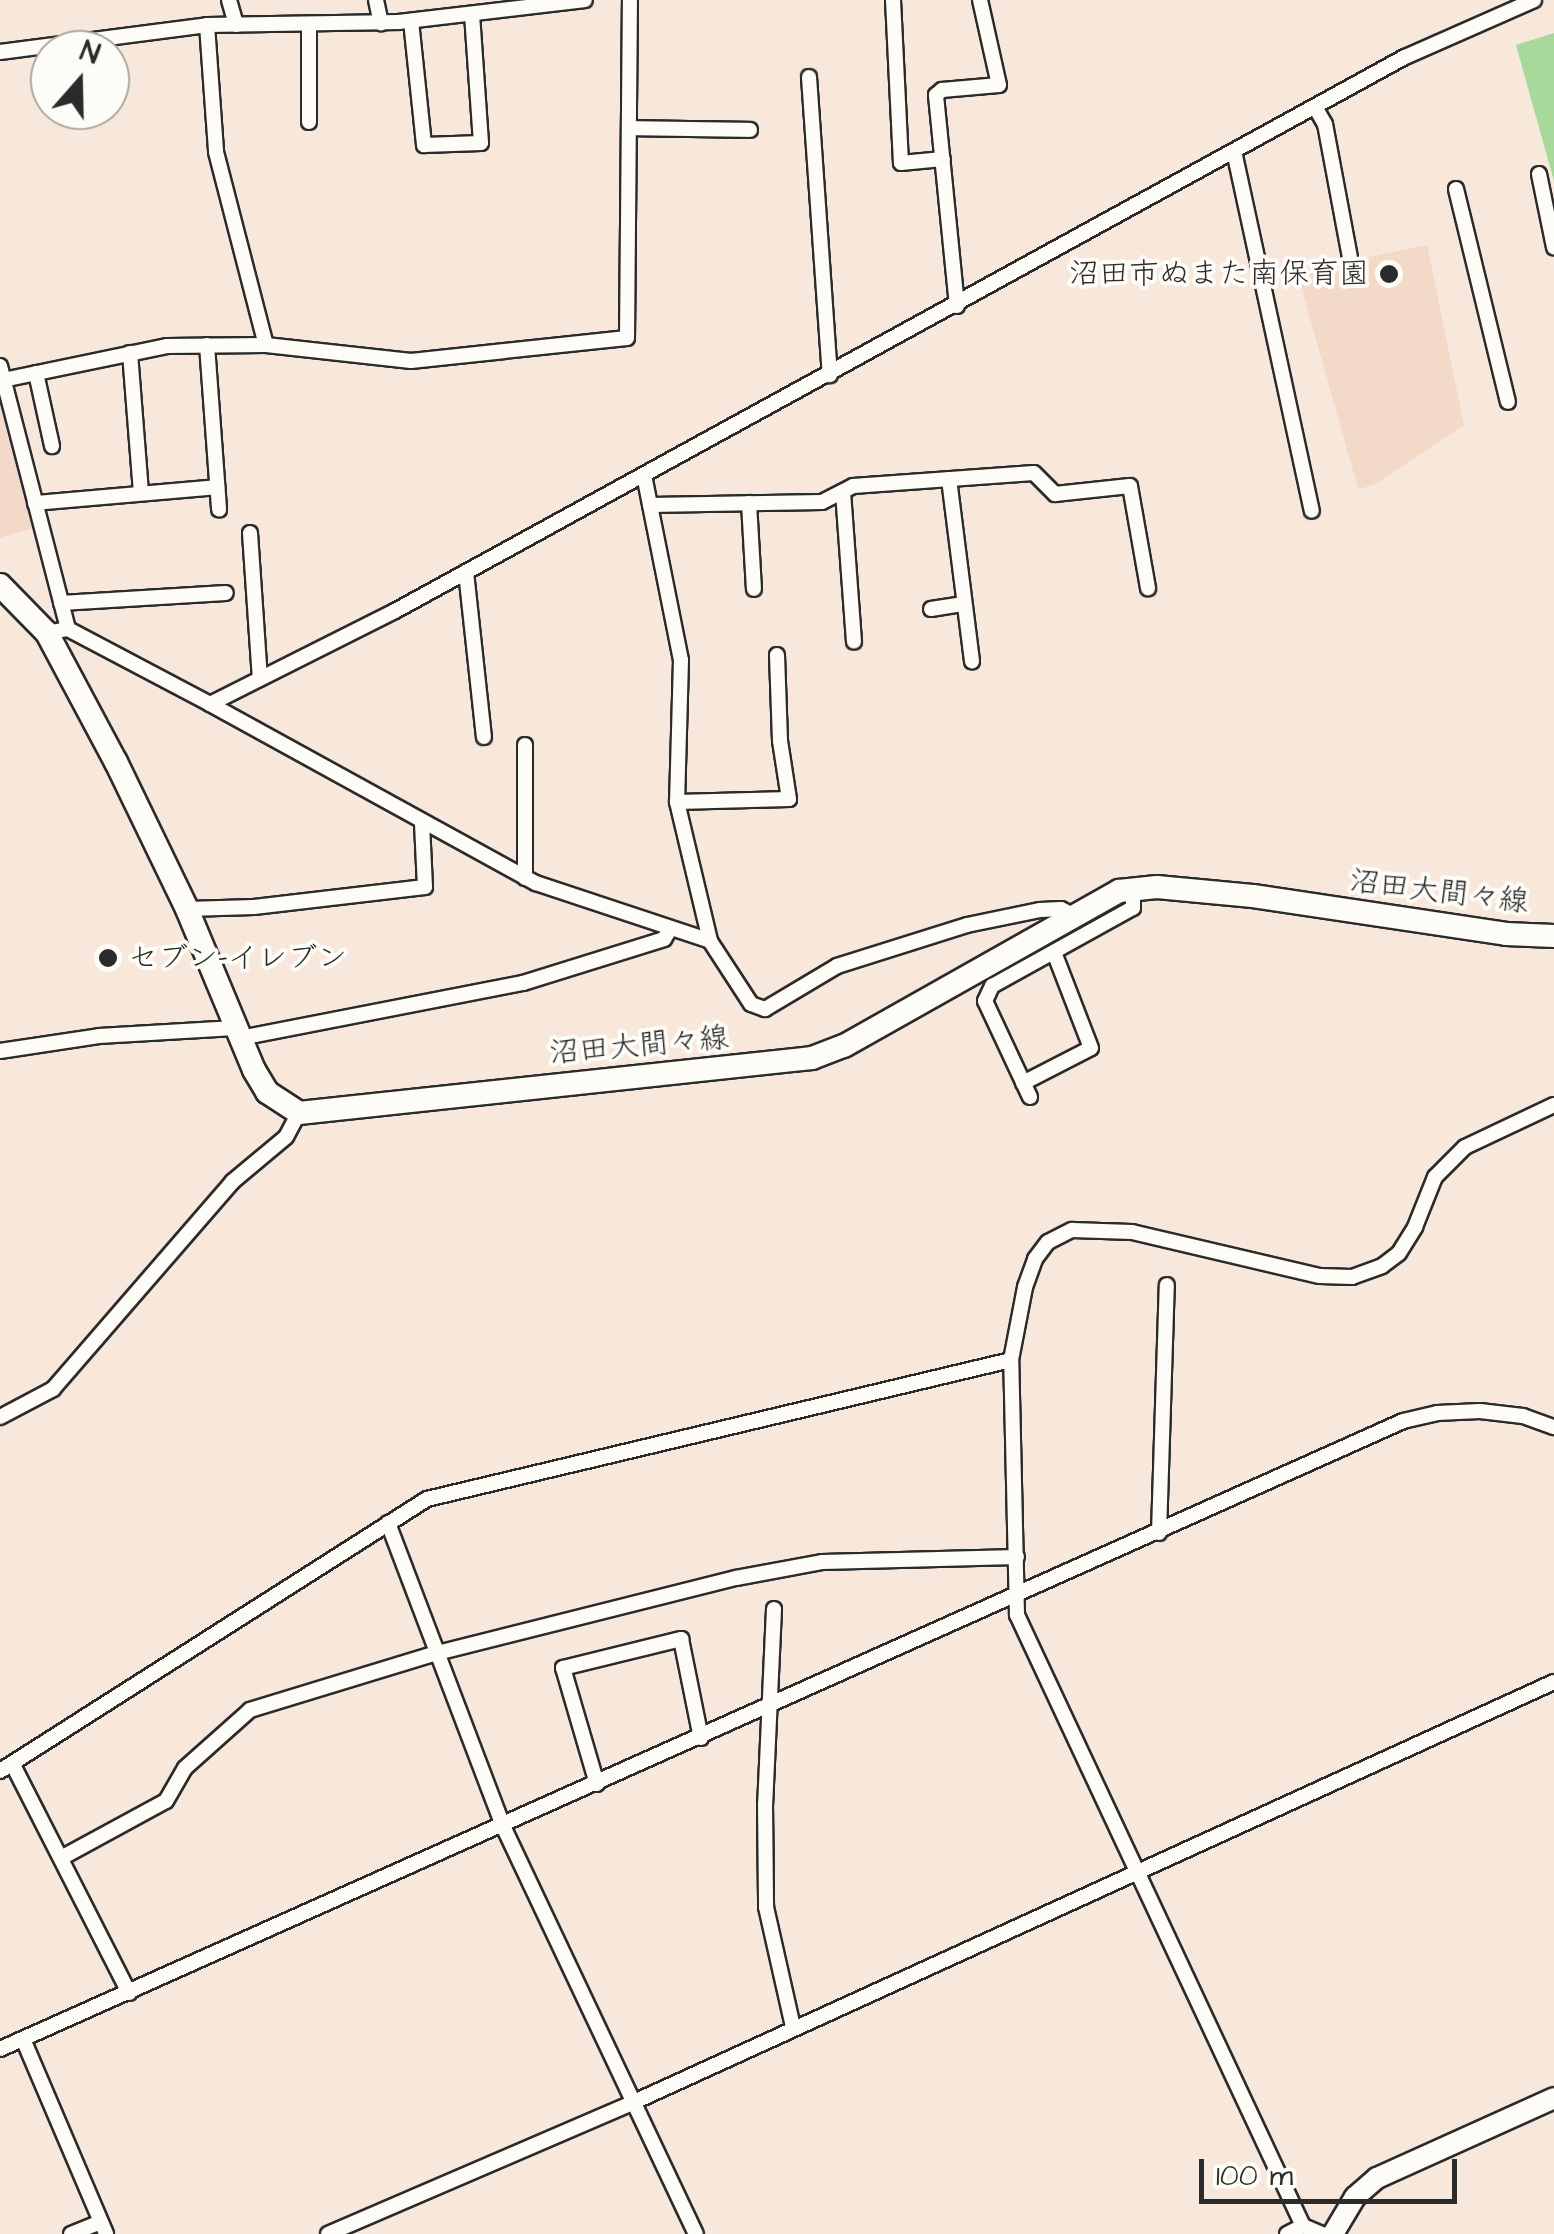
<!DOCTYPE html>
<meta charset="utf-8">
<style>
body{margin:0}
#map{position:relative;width:1554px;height:2234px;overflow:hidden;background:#f7e8db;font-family:"Architects Daughter","Klee One",sans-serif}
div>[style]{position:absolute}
.built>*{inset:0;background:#f3dac8}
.green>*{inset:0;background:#a6d99a}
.roads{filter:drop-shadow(2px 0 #2b2b2b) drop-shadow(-2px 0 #2b2b2b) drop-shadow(0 2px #2b2b2b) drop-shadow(0 -2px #2b2b2b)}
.street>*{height:14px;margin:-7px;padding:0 7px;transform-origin:7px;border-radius:7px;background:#fdfcf7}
.secondary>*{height:20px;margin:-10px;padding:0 10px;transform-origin:10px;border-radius:10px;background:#fdfcf7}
.primary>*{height:22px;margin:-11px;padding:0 11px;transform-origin:11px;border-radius:11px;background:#fdfcf7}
.dots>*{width:28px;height:28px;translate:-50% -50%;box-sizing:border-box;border:5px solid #fdfcf7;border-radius:50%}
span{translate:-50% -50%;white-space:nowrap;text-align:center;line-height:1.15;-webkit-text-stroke:8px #fdfcf7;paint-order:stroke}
.poi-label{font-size:30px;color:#2b2b2b}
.right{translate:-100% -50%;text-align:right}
.left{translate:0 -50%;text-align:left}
.street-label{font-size:30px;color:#2b2b2b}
.north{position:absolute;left:30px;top:30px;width:100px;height:100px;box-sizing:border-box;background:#fdfcf7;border:2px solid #a9a8a5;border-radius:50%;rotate:20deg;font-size:28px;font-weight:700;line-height:40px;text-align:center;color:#2b2b2b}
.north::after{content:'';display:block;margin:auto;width:35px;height:45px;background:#2b2b2b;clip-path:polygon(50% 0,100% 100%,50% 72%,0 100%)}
.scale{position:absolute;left:1199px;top:2159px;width:258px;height:45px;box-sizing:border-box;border:5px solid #2b2b2b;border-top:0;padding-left:12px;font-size:30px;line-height:35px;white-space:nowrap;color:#2b2b2b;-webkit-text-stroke:8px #fdfcf7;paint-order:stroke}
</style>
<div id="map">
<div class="built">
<i style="clip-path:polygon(1427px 245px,1464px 425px,1374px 485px,1358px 489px,1297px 272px)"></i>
<i style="clip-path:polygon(0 393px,36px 527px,0 538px)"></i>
</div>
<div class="green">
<i style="clip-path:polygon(1554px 33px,1554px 181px,1516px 45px)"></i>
</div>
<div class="roads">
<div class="street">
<i style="left:229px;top:0;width:26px;rotate:74deg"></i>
<i style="left:376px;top:0;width:24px;rotate:78deg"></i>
<i style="left:893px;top:0;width:163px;rotate:87.2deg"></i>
<i style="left:901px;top:163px;width:42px;rotate:-5.4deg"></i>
<i style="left:411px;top:21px;width:125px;rotate:84deg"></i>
<i style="left:424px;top:145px;width:57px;rotate:-2deg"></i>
<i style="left:481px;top:143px;width:129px;rotate:-94deg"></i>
<i style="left:309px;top:24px;width:98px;rotate:90deg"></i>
<i style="left:207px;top:25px;width:127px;rotate:85.9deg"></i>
<i style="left:216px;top:152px;width:199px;rotate:75.5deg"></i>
<i style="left:0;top:52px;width:209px;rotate:-7.4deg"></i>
<i style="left:207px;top:25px;width:192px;rotate:-0.9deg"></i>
<i style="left:399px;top:22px;width:187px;rotate:-6.7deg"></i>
<i style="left:809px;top:77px;width:299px;rotate:86deg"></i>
<i style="left:1315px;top:107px;width:20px;rotate:60deg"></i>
<i style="left:1325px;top:124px;width:135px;rotate:79.4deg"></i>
<i style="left:629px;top:128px;width:121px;rotate:0.9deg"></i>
<i style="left:1234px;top:151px;width:368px;rotate:77.8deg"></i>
<i style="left:1539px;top:174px;width:75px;rotate:78.4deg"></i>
<i style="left:1456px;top:189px;width:219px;rotate:76.3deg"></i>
<i style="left:957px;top:306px;width:212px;rotate:-95.7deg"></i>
<i style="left:936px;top:95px;width:8px;rotate:-40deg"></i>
<i style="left:942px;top:90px;width:57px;rotate:-5deg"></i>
<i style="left:999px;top:85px;width:87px;rotate:-102.6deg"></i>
<i style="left:207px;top:345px;width:165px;rotate:85.8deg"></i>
<i style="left:130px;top:353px;width:140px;rotate:85.5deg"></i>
<i style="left:0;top:366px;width:272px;rotate:75.5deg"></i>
<i style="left:36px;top:373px;width:75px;rotate:77.6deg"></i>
<i style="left:3px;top:380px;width:167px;rotate:-11.7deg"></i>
<i style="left:167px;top:346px;width:99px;rotate:-0.6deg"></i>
<i style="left:266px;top:345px;width:146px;rotate:6.3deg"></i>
<i style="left:411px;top:361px;width:217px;rotate:-6.1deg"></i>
<i style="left:627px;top:338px;width:338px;rotate:-89.5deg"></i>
<i style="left:644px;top:475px;width:189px;rotate:78.7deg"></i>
<i style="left:681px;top:660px;width:142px;rotate:91.6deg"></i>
<i style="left:677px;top:802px;width:143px;rotate:76.6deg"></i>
<i style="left:949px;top:479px;width:184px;rotate:82.8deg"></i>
<i style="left:843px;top:492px;width:150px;rotate:85.8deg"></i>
<i style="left:35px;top:503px;width:183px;rotate:-5deg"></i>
<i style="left:749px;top:503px;width:86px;rotate:86.7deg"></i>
<i style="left:650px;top:505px;width:172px;rotate:-1deg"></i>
<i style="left:822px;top:502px;width:35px;rotate:-27deg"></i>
<i style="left:853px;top:486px;width:181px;rotate:-4.1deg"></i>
<i style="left:1034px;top:473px;width:30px;rotate:45deg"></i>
<i style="left:1055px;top:494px;width:75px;rotate:-6.1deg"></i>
<i style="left:1130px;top:486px;width:104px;rotate:80deg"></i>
<i style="left:250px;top:533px;width:146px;rotate:86.1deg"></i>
<i style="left:466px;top:572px;width:166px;rotate:83.8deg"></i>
<i style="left:61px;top:603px;width:165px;rotate:-3.5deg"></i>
<i style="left:931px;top:609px;width:33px;rotate:-9deg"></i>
<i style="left:47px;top:633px;width:21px;rotate:-11deg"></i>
<i style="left:68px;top:629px;width:161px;rotate:27.8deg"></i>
<i style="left:210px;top:704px;width:207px;rotate:-26.7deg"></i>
<i style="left:395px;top:611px;width:1152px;rotate:-28.75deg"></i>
<i style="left:1405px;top:57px;width:141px;rotate:-23.8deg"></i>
<i style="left:210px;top:704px;width:372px;rotate:28.8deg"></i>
<i style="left:536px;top:883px;width:183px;rotate:18.4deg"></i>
<i style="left:710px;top:941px;width:75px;rotate:56.9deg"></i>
<i style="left:751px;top:1004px;width:15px;rotate:20deg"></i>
<i style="left:765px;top:1009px;width:84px;rotate:-30.8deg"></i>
<i style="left:837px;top:966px;width:136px;rotate:-17.5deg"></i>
<i style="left:967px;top:925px;width:75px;rotate:-11.6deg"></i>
<i style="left:1040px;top:910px;width:21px;rotate:-3deg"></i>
<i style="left:1061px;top:909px;width:16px;rotate:27deg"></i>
<i style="left:525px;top:745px;width:133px;rotate:90deg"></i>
<i style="left:677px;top:802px;width:112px;rotate:-1.5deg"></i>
<i style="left:789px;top:799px;width:59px;rotate:-98.8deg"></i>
<i style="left:780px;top:741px;width:86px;rotate:-92deg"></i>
<i style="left:187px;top:909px;width:67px;rotate:-1.7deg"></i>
<i style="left:254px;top:907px;width:172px;rotate:-6.7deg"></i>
<i style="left:425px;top:887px;width:63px;rotate:-92.7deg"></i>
<i style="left:240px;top:1038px;width:288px;rotate:-11deg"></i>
<i style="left:523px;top:983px;width:148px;rotate:-17.3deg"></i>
<i style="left:664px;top:939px;width:9px;rotate:-58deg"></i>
<i style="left:0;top:1051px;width:100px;rotate:-8.6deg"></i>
<i style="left:99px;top:1036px;width:136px;rotate:-3.4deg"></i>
<i style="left:1023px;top:1083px;width:76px;rotate:-27.2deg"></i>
<i style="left:1091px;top:1048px;width:103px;rotate:-111.1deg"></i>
<i style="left:1030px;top:1097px;width:106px;rotate:-115.1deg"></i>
<i style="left:985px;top:1001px;width:17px;rotate:-65deg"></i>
<i style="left:992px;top:986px;width:161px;rotate:-29deg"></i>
<i style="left:1133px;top:908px;width:18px;rotate:-90deg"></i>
<i style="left:0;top:1417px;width:60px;rotate:-27.8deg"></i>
<i style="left:53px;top:1389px;width:274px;rotate:-49.1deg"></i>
<i style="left:232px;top:1182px;width:70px;rotate:-39.8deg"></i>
<i style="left:286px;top:1137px;width:27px;rotate:-62deg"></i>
<i style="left:388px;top:1523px;width:324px;rotate:69.2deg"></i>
<i style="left:503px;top:1826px;width:451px;rotate:64.7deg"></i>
<i style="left:1159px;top:1533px;width:248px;rotate:-88.2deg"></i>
<i style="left:774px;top:1609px;width:195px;rotate:92.6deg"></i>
<i style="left:765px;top:1804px;width:103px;rotate:89.4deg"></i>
<i style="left:766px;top:1907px;width:123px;rotate:77.3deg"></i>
<i style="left:13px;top:1765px;width:256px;rotate:63deg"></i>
<i style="left:0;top:1771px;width:506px;rotate:-32.5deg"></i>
<i style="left:427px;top:1499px;width:600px;rotate:-13.39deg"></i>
<i style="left:597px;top:1784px;width:121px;rotate:-106.3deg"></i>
<i style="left:563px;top:1668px;width:122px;rotate:-13.8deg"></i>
<i style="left:681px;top:1639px;width:101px;rotate:78.6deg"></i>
<i style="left:61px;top:1858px;width:119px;rotate:-28.5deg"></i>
<i style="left:166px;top:1801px;width:38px;rotate:-60deg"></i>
<i style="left:185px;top:1768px;width:87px;rotate:-41.7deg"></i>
<i style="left:250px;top:1710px;width:195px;rotate:-17deg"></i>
<i style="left:437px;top:1653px;width:308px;rotate:-14.1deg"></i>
<i style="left:736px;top:1578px;width:87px;rotate:-10.5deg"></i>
<i style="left:822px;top:1562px;width:195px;rotate:-1.5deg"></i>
<i style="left:23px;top:2039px;width:212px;rotate:66.9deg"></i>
<i style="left:0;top:2049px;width:1537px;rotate:-24.11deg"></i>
<i style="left:1403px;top:1421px;width:35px;rotate:-13deg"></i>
<i style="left:1437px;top:1413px;width:43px;rotate:-2.7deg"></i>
<i style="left:1480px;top:1411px;width:43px;rotate:6.6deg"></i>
<i style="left:1523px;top:1416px;width:33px;rotate:20deg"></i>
<i style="left:1303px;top:2226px;width:675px;rotate:-115.08deg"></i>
<i style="left:1017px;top:1615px;width:255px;rotate:-91.3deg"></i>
<i style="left:1011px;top:1360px;width:74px;rotate:-79.1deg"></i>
<i style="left:1025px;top:1287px;width:30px;rotate:-70deg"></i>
<i style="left:1035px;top:1259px;width:21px;rotate:-53deg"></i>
<i style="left:1048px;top:1242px;width:27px;rotate:-27deg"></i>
<i style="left:1072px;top:1230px;width:60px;rotate:1.9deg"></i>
<i style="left:1132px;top:1232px;width:193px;rotate:13.2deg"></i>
<i style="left:1320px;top:1276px;width:32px;rotate:2deg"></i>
<i style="left:1352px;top:1277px;width:32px;rotate:-20deg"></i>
<i style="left:1382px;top:1266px;width:21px;rotate:-37deg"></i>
<i style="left:1399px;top:1253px;width:31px;rotate:-58deg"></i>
<i style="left:1415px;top:1227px;width:54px;rotate:-68.2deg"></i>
<i style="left:1435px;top:1177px;width:42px;rotate:-45deg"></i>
<i style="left:1465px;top:1147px;width:98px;rotate:-25.3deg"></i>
<i style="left:71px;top:2234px;width:32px;rotate:-22deg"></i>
<i style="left:328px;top:2234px;width:333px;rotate:-23.3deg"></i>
<i style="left:634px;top:2102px;width:1011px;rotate:-24.54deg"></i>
<i style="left:1287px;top:2234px;width:18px;rotate:-27deg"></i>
<i style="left:1303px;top:2226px;width:21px;rotate:23deg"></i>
</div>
<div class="secondary">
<i style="left:1333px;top:2234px;width:43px;rotate:-59.3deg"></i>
<i style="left:1355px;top:2197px;width:29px;rotate:-41deg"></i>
<i style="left:1377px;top:2178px;width:194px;rotate:-24.3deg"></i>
</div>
<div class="primary">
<i style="left:0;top:585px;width:67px;rotate:45.6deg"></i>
<i style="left:47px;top:633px;width:146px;rotate:61.9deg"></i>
<i style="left:116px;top:762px;width:163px;rotate:64.2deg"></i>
<i style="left:187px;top:909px;width:174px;rotate:67.4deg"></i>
<i style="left:254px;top:1070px;width:26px;rotate:59deg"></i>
<i style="left:267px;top:1092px;width:38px;rotate:33deg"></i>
<i style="left:299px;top:1113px;width:516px;rotate:-6.12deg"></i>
<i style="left:812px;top:1058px;width:34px;rotate:-21deg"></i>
<i style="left:844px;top:1046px;width:316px;rotate:-29.4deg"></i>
<i style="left:1119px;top:891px;width:38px;rotate:-6deg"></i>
<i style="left:1157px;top:887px;width:96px;rotate:5.4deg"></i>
<i style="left:1253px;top:896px;width:256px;rotate:8.5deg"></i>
<i style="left:1506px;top:934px;width:48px;rotate:2.4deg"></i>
</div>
</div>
<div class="dots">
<i style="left:1389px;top:274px;background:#2b2b2b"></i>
<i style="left:108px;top:958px;background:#2b2b2b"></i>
</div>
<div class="poi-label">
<span class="right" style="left:1369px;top:274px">沼田市ぬまた南保育園</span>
<span class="left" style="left:128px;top:958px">セブン-イレブン</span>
</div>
<div class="street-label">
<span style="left:1439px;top:892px;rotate:7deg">沼田大間々線</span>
<span style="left:639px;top:1046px;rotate:-5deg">沼田大間々線</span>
</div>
<div class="north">N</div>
<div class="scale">100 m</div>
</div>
